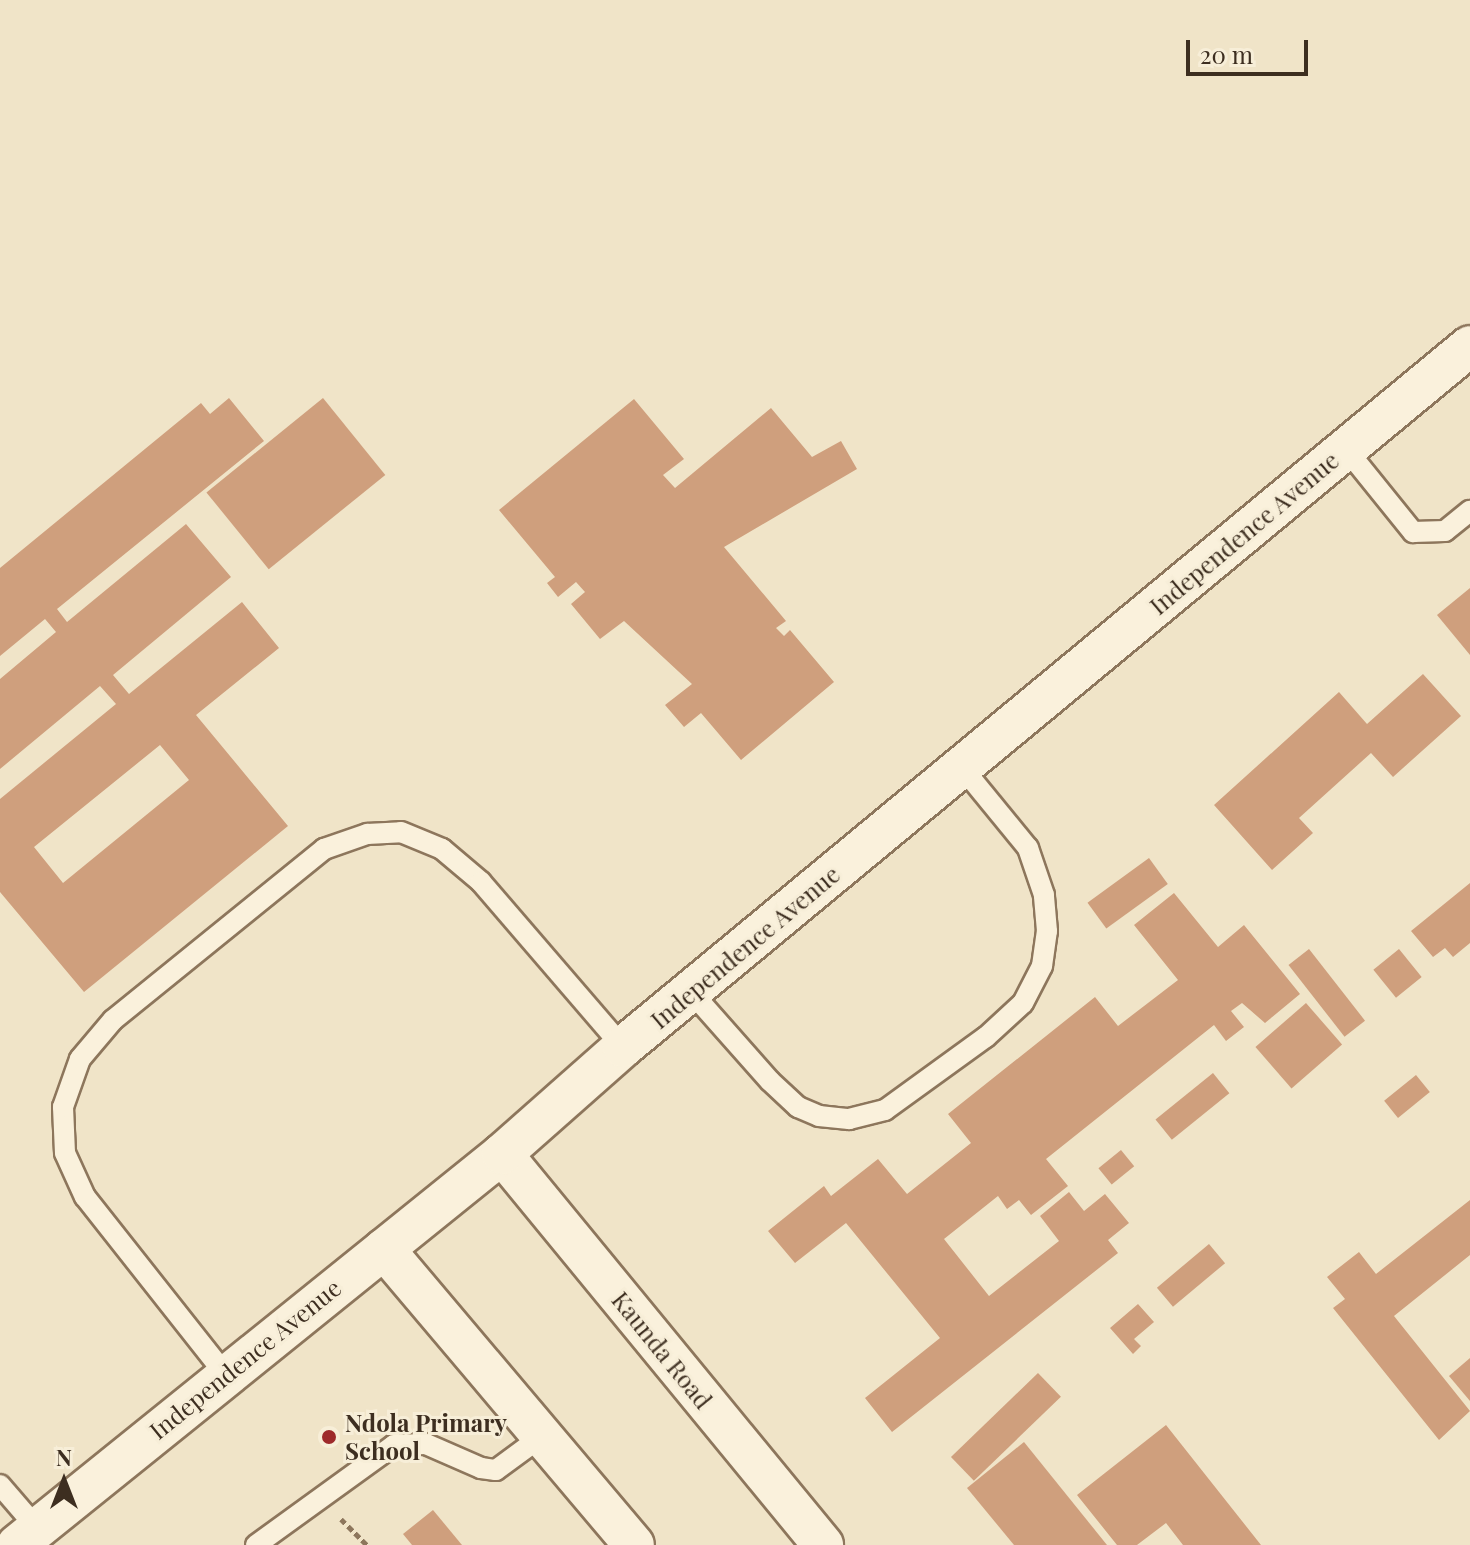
<!DOCTYPE html>
<style>
body{margin:0}
#map{position:relative;width:1470px;height:1545px;overflow:hidden;background:#f0e4c8;font-family:"Playfair Display",serif}
div>[style]{position:absolute}
.building>*{inset:0;background:#cf9f7d;transform-origin:0 0}
.path>*{height:5px;margin-top:-2.5px;transform-origin:0;background:repeating-linear-gradient(90deg,#8d765c 0 6px,transparent 0 10px)}
.roads{filter:drop-shadow(2px 0 #8d765c) drop-shadow(-2px 0 #8d765c) drop-shadow(0 2px #8d765c) drop-shadow(0 -2px #8d765c)}
.service>*{height:20px;margin:-10px;padding:0 10px;transform-origin:10px;border-radius:10px;background:#faf1dc}
.minor>*{height:40px;margin:-20px;padding:0 20px;transform-origin:20px;border-radius:20px;background:#faf1dc}
.dots>*{width:22px;height:22px;translate:-50% -50%;box-sizing:border-box;border:4px solid #f7eed8;border-radius:50%}
span{translate:-50% -50%;white-space:nowrap;text-align:center;line-height:1.15;-webkit-text-stroke:6px #f7eed8;paint-order:stroke}
.street-label{font-size:24px;color:#3d2e20}
.poi-label{font-size:24px;color:#3d2e20;font-weight:700}
.left{translate:0 -50%;text-align:left}
.north{position:absolute;left:24px;top:1441px;width:80px;height:80px;-webkit-text-stroke:6px #f7eed8;paint-order:stroke;rotate:0deg;font-size:22px;font-weight:700;line-height:32px;text-align:center;color:#3d2e20}
.north::after{content:'';display:block;margin:auto;width:28px;height:36px;background:#3d2e20;clip-path:polygon(50% 0,100% 100%,50% 72%,0 100%)}
.scale{position:absolute;left:1186px;top:40px;width:122px;height:36px;box-sizing:border-box;border:4px solid #3d2e20;border-top:0;padding-left:10px;font-size:24px;line-height:28px;white-space:nowrap;color:#3d2e20;-webkit-text-stroke:6px #f7eed8;paint-order:stroke}
</style>
<div id="map">
<div class="building">
<i style="clip-path:polygon(evenodd,229px 398px,264px 441px,57px 609px,67px 622px,186px 524px,231px 577px,113px 675px,129px 694px,242px 602px,279px 648px,196px 715px,288px 826px,84px 992px,0 892px,0 799px,116px 704px,100px 686px,0 769px,0 679px,56px 632px,45px 619px,0 656px,0 568px,201px 403px,210px 414px,229px 398px,160px 745px,189px 780px,63px 883px,34px 847px,160px 745px)"></i>
<i style="left:323px;top:398px;width:99px;height:150px;rotate:51deg"></i>
<i style="clip-path:polygon(634px 399px,684px 459px,663px 475px,675px 488px,771px 408px,812px 457px,841px 441px,857px 469px,724px 547px,786px 621px,776px 628px,784px 636px,790px 630px,834px 682px,741px 760px,701px 713px,684px 727px,665px 705px,692px 684px,624px 621px,600px 639px,571px 604px,585px 592px,576px 582px,558px 597px,547px 583px,555px 577px,499px 510px)"></i>
<i style="clip-path:polygon(1470px 588px,1470px 655px,1437px 615px)"></i>
<i style="clip-path:polygon(1423px 674px,1461px 716px,1393px 777px,1371px 753px,1299px 818px,1313px 833px,1272px 870px,1214px 805px,1339px 692px,1367px 724px)"></i>
<i style="left:1149px;top:858px;width:32px;height:76px;rotate:54deg"></i>
<i style="clip-path:polygon(1470px 883px,1470px 943px,1453px 957px,1445px 948px,1433px 957px,1411px 931px)"></i>
<i style="clip-path:polygon(1174px 893px,1218px 947px,1244px 925px,1300px 994px,1265px 1023px,1242px 1003px,1231px 1011px,1244px 1027px,1226px 1041px,1214px 1025px,1046px 1159px,1068px 1186px,1031px 1215px,1019px 1200px,1007px 1209px,998px 1196px,944px 1239px,989px 1296px,1059px 1241px,1040px 1216px,1069px 1192px,1084px 1211px,1105px 1194px,1129px 1223px,1108px 1240px,1118px 1253px,892px 1432px,865px 1398px,940px 1338px,846px 1223px,795px 1263px,768px 1231px,824px 1186px,831px 1196px,878px 1159px,907px 1194px,971px 1143px,948px 1114px,1095px 997px,1118px 1026px,1178px 980px,1134px 925px)"></i>
<i style="left:1309px;top:949px;width:91px;height:26px;rotate:52deg"></i>
<i style="left:1399px;top:949px;width:36px;height:33px;rotate:51deg"></i>
<i style="left:1306px;top:1003px;width:55px;height:67px;rotate:49deg"></i>
<i style="left:1213px;top:1073px;width:26px;height:74px;rotate:51deg"></i>
<i style="left:1416px;top:1075px;width:22px;height:41px;rotate:51deg"></i>
<i style="left:1121px;top:1150px;width:21px;height:29px;rotate:51deg"></i>
<i style="clip-path:polygon(1470px 1200px,1470px 1255px,1394px 1316px,1470px 1411px,1439px 1440px,1333px 1308px,1345px 1299px,1327px 1277px,1359px 1252px,1376px 1274px)"></i>
<i style="left:1209px;top:1244px;width:25px;height:68px;rotate:50deg"></i>
<i style="clip-path:polygon(1138px 1304px,1154px 1322px,1134px 1339px,1141px 1346px,1133px 1354px,1110px 1328px)"></i>
<i style="clip-path:polygon(1470px 1358px,1470px 1401px,1449px 1376px)"></i>
<i style="left:1038px;top:1373px;width:33px;height:121px;rotate:46deg"></i>
<i style="clip-path:polygon(1166px 1425px,1261px 1545px,1183px 1545px,1166px 1523px,1137px 1545px,1117px 1545px,1077px 1495px)"></i>
<i style="clip-path:polygon(1024px 1442px,1107px 1545px,1014px 1545px,967px 1488px)"></i>
<i style="clip-path:polygon(433px 1510px,462px 1545px,412px 1545px,403px 1534px)"></i>
</div>
<div class="path">
<i style="left:341px;top:1519px;width:37px;rotate:45deg"></i>
</div>
<div class="roads">
<div class="service">
<i style="left:1346px;top:449px;width:107px;rotate:51.1deg"></i>
<i style="left:1413px;top:532px;width:32px;rotate:-2deg"></i>
<i style="left:1445px;top:531px;width:32px;rotate:-39deg"></i>
<i style="left:693px;top:994px;width:116px;rotate:48.5deg"></i>
<i style="left:770px;top:1081px;width:38px;rotate:43deg"></i>
<i style="left:798px;top:1107px;width:23px;rotate:23deg"></i>
<i style="left:819px;top:1116px;width:30px;rotate:6deg"></i>
<i style="left:849px;top:1119px;width:37px;rotate:-14deg"></i>
<i style="left:885px;top:1110px;width:125px;rotate:-35.9deg"></i>
<i style="left:986px;top:1037px;width:50px;rotate:-42.6deg"></i>
<i style="left:1023px;top:1003px;width:42px;rotate:-62.8deg"></i>
<i style="left:1042px;top:966px;width:35px;rotate:-82deg"></i>
<i style="left:1047px;top:931px;width:36px;rotate:-95deg"></i>
<i style="left:1044px;top:895px;width:50px;rotate:-108.8deg"></i>
<i style="left:1028px;top:848px;width:106px;rotate:-129.3deg"></i>
<i style="left:225px;top:1374px;width:226px;rotate:-128.3deg"></i>
<i style="left:85px;top:1197px;width:48px;rotate:-114.4deg"></i>
<i style="left:65px;top:1153px;width:46px;rotate:-92.5deg"></i>
<i style="left:63px;top:1107px;width:51px;rotate:-70.5deg"></i>
<i style="left:80px;top:1059px;width:51px;rotate:-49.8deg"></i>
<i style="left:113px;top:1020px;width:272px;rotate:-39deg"></i>
<i style="left:324px;top:849px;width:46px;rotate:-19.2deg"></i>
<i style="left:367px;top:834px;width:34px;rotate:-3deg"></i>
<i style="left:401px;top:832px;width:44px;rotate:22.5deg"></i>
<i style="left:442px;top:849px;width:51px;rotate:40.2deg"></i>
<i style="left:481px;top:882px;width:218px;rotate:49.3deg"></i>
<i style="left:0;top:1485px;width:57px;rotate:49.3deg"></i>
<i style="left:256px;top:1545px;width:170px;rotate:-35.9deg"></i>
<i style="left:394px;top:1445px;width:32px;rotate:-2deg"></i>
<i style="left:426px;top:1444px;width:60px;rotate:23.6deg"></i>
<i style="left:481px;top:1468px;width:15px;rotate:8deg"></i>
<i style="left:496px;top:1470px;width:61px;rotate:-36.3deg"></i>
</div>
<div class="minor">
<i style="left:502px;top:1154px;width:506px;rotate:50.61deg"></i>
<i style="left:384px;top:1249px;width:387px;rotate:49.8deg"></i>
<i style="left:17px;top:1545px;width:623px;rotate:-38.88deg"></i>
<i style="left:502px;top:1154px;width:162px;rotate:-41.5deg"></i>
<i style="left:623px;top:1047px;width:1099px;rotate:-39.61deg"></i>
</div>
</div>
<div class="dots">
<i style="left:329px;top:1437px;background:#9e2a2b"></i>
</div>
<div class="street-label">
<span style="left:1244px;top:533px;rotate:-40deg">Independence Avenue</span>
<span style="left:745px;top:947px;rotate:-40deg">Independence Avenue</span>
<span style="left:662px;top:1350px;rotate:51deg">Kaunda Road</span>
<span style="left:245px;top:1359px;rotate:-39deg">Independence Avenue</span>
</div>
<div class="poi-label">
<span class="left" style="left:345px;top:1437px">Ndola Primary<br>School</span>
</div>
<div class="north">N</div>
<div class="scale">20 m</div>
</div>
